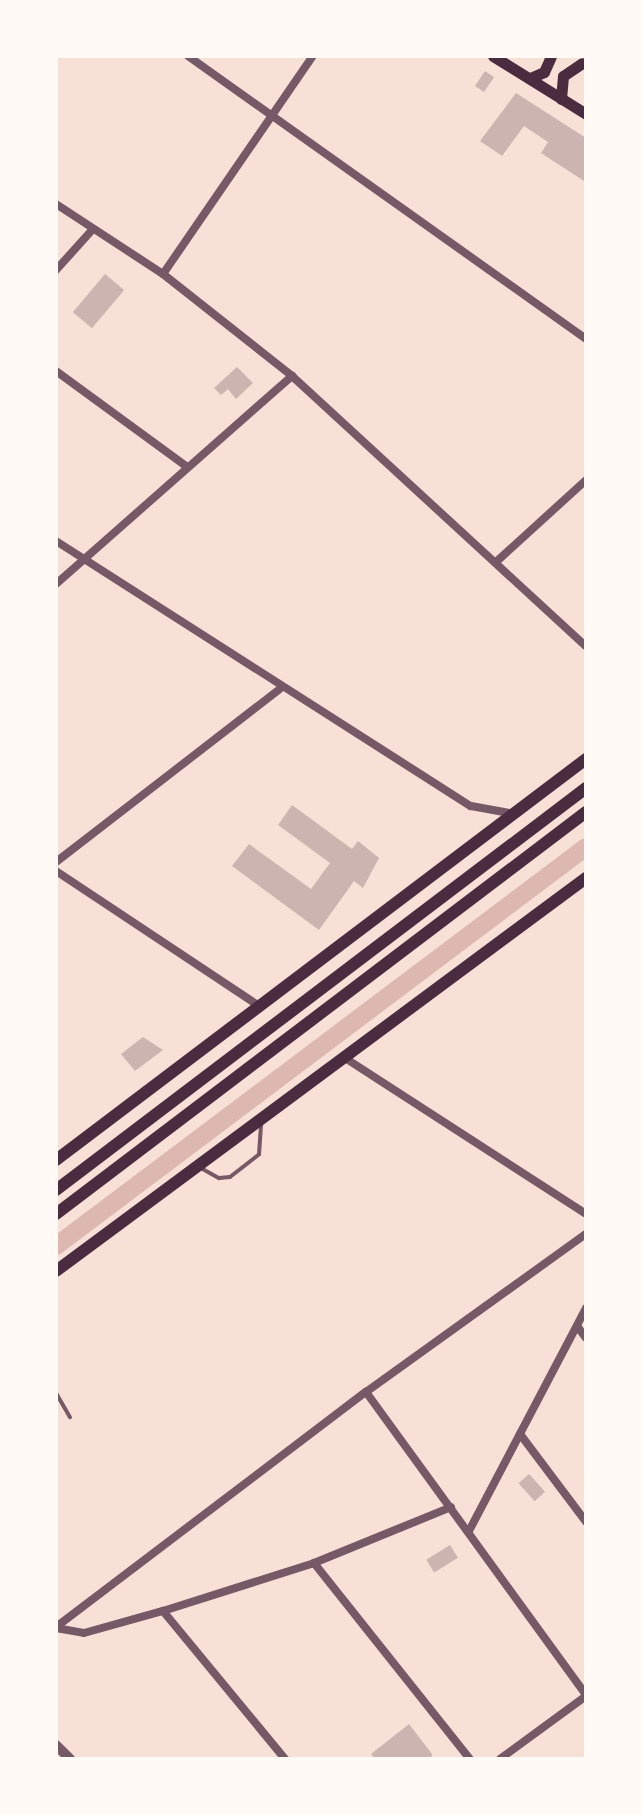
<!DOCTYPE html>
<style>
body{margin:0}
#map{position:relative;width:642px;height:1815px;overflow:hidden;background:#f7e1d7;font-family:Raleway,sans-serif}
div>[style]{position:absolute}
.canal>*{height:18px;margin:-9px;padding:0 9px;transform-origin:9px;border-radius:9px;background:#dcb8b0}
.building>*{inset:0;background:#ccb4b1;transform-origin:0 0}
.service>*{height:4px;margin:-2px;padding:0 2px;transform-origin:2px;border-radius:2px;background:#755966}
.minor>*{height:8px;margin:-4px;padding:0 4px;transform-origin:4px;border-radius:4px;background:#755966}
.tertiary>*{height:10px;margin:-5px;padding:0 5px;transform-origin:5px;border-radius:5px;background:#755966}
.secondary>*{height:11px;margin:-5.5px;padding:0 5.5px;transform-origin:5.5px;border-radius:5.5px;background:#4a2c40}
.primary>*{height:12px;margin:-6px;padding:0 6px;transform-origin:6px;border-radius:6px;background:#4a2c40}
span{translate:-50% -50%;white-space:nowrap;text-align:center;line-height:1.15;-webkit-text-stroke:8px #fffaf5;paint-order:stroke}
.frame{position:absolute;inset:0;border:58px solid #fffaf5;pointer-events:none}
</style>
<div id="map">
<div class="canal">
<i style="left:56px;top:1246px;width:663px;rotate:-36.97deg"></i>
</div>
<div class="building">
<i style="left:485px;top:71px;width:11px;height:18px;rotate:34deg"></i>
<i style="clip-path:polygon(516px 93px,586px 138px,584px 181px,541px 153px,548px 142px,524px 126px,502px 156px,480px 141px)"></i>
<i style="left:105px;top:274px;width:25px;height:50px;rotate:40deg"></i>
<i style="clip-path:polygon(237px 367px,253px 383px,236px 399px,228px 389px,221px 395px,214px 388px)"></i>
<i style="clip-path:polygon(292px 805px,352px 849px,358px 841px,379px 858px,363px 888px,354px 881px,319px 930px,232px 866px,249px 844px,311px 889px,330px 863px,278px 825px)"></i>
<i style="clip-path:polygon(143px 1037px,163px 1050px,135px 1071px,121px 1054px)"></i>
<i style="left:529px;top:1474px;width:24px;height:14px;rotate:48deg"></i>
<i style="left:450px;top:1545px;width:15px;height:28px;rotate:58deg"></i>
<i style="clip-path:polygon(409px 1724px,432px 1754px,431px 1759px,375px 1759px,371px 1754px)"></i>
</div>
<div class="service">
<i style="left:199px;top:1167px;width:23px;rotate:29deg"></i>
<i style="left:219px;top:1178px;width:11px;rotate:-5deg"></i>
<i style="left:230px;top:1177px;width:37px;rotate:-38deg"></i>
<i style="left:259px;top:1154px;width:32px;rotate:-86deg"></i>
<i style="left:56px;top:1393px;width:28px;rotate:60deg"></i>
</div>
<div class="minor">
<i style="left:188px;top:56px;width:488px;rotate:35.4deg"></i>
<i style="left:56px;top:204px;width:128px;rotate:33.2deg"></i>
<i style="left:163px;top:274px;width:164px;rotate:38.3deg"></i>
<i style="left:292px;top:376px;width:399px;rotate:42.6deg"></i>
<i style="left:56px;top:270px;width:55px;rotate:-47.9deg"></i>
<i style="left:163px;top:274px;width:265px;rotate:-55.5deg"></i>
<i style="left:56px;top:371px;width:161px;rotate:36.2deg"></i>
<i style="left:56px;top:541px;width:492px;rotate:32.6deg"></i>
<i style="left:471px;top:806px;width:45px;rotate:10.3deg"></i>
<i style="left:496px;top:562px;width:122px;rotate:-42.3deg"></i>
<i style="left:56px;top:584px;width:315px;rotate:-41.4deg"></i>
<i style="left:56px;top:862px;width:283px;rotate:-37.7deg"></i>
<i style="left:56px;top:871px;width:244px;rotate:33.6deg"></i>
<i style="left:345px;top:1058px;width:287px;rotate:32.9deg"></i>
<i style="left:577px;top:1326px;width:15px;rotate:53deg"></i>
<i style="left:366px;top:1392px;width:374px;rotate:54deg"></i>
<i style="left:520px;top:1434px;width:110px;rotate:53.1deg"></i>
<i style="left:469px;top:1531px;width:252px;rotate:-62.3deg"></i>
<i style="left:314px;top:1563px;width:251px;rotate:51.5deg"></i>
<i style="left:163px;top:1611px;width:192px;rotate:50.5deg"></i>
<i style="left:56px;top:1627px;width:389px;rotate:-37.2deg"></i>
<i style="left:366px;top:1392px;width:271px;rotate:-35.7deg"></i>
<i style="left:56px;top:1628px;width:28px;rotate:10deg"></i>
<i style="left:84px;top:1633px;width:82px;rotate:-15.6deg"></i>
<i style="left:163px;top:1611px;width:158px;rotate:-17.6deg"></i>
<i style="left:314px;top:1563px;width:148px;rotate:-22.2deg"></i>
<i style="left:500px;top:1759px;width:107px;rotate:-36.2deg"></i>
</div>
<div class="tertiary">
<i style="left:56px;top:1745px;width:20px;rotate:45deg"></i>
</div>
<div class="secondary">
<i style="left:493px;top:56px;width:110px;rotate:31.9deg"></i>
<i style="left:530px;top:78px;width:15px;rotate:-23deg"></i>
<i style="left:544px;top:72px;width:17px;rotate:-66deg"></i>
<i style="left:561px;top:99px;width:23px;rotate:-85deg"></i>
<i style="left:563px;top:76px;width:23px;rotate:-34deg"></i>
</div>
<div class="primary">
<i style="left:56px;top:1160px;width:665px;rotate:-37.11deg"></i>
<i style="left:56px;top:1190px;width:665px;rotate:-37.18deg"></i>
<i style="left:56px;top:1214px;width:665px;rotate:-37.18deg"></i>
<i style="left:56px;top:1271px;width:660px;rotate:-36.56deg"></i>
</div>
<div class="frame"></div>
</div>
